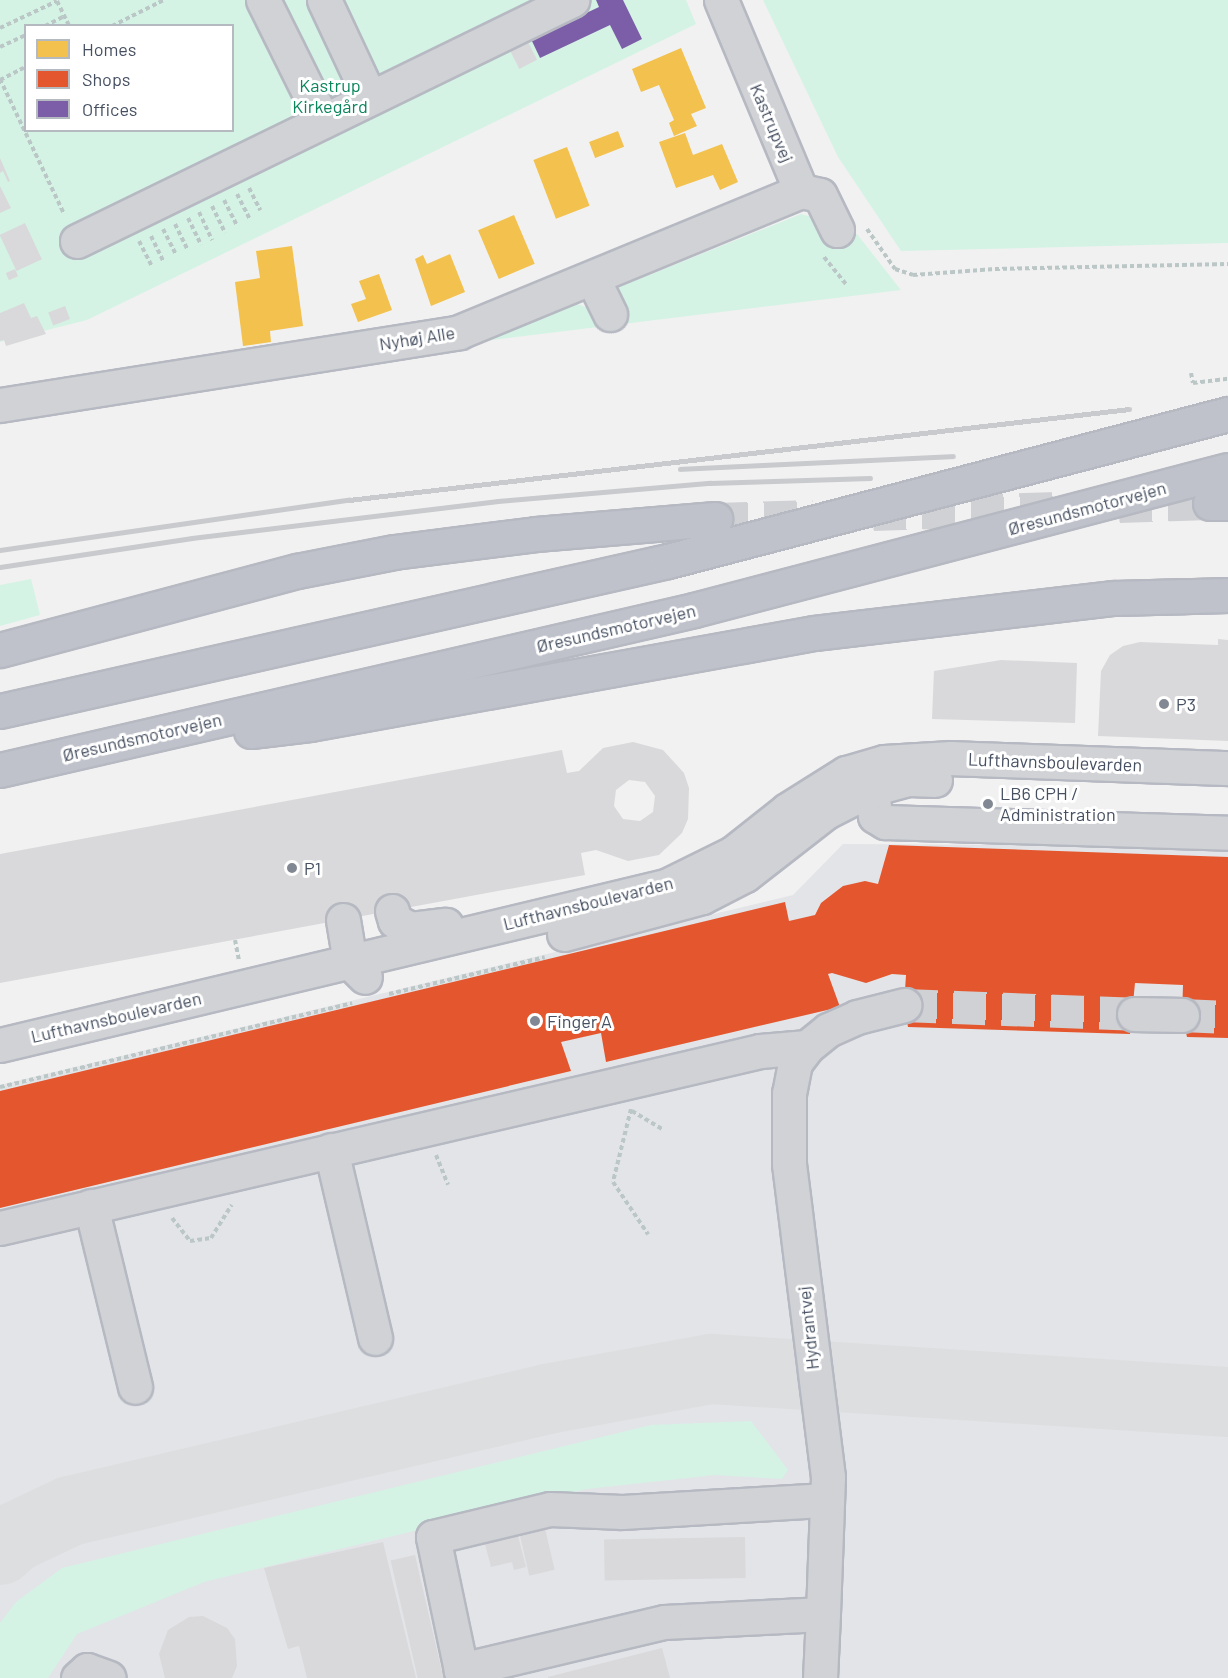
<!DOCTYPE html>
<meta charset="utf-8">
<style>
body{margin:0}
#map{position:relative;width:1228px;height:1678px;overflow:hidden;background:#f2f1f1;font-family:Barlow,sans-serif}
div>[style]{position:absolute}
.airport>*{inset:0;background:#e2e4e7}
.green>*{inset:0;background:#d4f3e5}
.homes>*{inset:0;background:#f2c14e;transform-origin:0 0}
.shops>*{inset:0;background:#e4572e}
.offices>*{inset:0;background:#7b5ea7}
.taxiway>*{height:70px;margin:-35px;padding:0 35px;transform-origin:35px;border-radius:35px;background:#dddedf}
.building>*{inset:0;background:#d9d9db;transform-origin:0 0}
.minor-tunnel>*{height:33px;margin-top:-16.5px;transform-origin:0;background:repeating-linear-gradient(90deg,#d0d1d4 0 33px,transparent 0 49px)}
.highway-tunnel>*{height:33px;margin-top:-16.5px;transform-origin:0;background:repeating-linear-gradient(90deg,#d0d1d4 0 33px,transparent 0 49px)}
.path>*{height:4px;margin-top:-2px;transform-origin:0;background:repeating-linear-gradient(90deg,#bac7c6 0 4.5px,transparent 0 7.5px)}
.roads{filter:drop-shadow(2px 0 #b6b9c2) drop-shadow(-2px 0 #b6b9c2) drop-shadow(0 2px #b6b9c2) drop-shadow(0 -2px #b6b9c2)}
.minor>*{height:33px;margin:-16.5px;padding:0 16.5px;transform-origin:16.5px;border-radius:16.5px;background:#d0d2d5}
.highway>*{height:33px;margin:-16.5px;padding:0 16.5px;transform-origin:16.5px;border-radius:16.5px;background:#bfc2ca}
.rail>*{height:4.5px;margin:-2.25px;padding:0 2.25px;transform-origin:2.25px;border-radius:2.25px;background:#c8cacd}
.dots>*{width:16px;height:16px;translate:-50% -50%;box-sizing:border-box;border:3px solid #fff;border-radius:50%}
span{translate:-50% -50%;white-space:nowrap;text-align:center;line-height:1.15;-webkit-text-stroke:6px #fff;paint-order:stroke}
.park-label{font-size:18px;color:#0c865d}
.street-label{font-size:18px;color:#465061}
.poi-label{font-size:18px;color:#465061}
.left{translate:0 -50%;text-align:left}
.legend{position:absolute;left:24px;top:24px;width:210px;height:108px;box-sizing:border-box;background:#fff;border:2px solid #b5b9c0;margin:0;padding:8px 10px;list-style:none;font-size:18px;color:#465061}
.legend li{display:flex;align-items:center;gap:12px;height:30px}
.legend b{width:30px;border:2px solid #b5b9c0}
</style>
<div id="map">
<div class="airport">
<i style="clip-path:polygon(843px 844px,1228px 846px,1228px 1678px,0 1678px,0 1085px,793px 895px)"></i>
</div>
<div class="green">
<i style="clip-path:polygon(evenodd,0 0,686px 0,696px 24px,87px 320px,0 342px,0 0,26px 26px,232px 26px,232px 130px,26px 130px,26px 26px)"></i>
<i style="clip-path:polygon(763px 0,1228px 0,1228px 243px,901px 251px,838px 157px)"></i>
<i style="clip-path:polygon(801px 214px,816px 218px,829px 246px,857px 234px,901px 290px,484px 341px,577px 304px,594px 310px,615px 301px,619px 287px)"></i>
<i style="clip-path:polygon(31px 579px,40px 615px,0 626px,0 585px)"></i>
<i style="clip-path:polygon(751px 1421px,788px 1470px,782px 1479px,715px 1475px,587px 1489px,204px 1582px,77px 1634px,48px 1678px,0 1678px,0 1623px,16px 1602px,62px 1568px,651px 1425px)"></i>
</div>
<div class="homes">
<i style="clip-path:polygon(681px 48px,706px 108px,691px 114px,697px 126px,674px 136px,669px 123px,674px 120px,659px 85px,641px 92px,632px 69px)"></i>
<i style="left:618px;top:131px;width:17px;height:31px;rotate:69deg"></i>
<i style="clip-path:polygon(685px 133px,693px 155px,722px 144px,738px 182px,720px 190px,713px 175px,676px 188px,659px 142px)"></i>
<i style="left:567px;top:147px;width:63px;height:36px;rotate:69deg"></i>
<i style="left:514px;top:215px;width:53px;height:39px;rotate:67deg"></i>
<i style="clip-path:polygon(292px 246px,303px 326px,270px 331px,271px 342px,243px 346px,235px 282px,260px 278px,256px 251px)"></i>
<i style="clip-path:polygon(450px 254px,465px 292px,431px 306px,415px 259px,423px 255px,427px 264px)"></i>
<i style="clip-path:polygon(379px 274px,392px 310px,358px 322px,351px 304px,366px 299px,359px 281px)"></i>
</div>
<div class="shops">
<i style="clip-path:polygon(889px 845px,1228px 857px,1228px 1038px,1187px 1037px,1182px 1015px,1183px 985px,1135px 983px,1130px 1034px,908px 1027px,904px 1005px,906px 975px,892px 974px,866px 983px,832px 973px,828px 974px,840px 1007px,606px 1062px,601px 1033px,561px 1042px,571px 1071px,0 1208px,0 1091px,785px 902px,789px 921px,815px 915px,821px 903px,843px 886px,865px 881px,878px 884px)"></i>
</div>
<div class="offices">
<i style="clip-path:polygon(596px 0,623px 0,642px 39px,622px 49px,610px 25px,540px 58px,531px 39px,599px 7px)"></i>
</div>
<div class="taxiway">
<i style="left:0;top:1550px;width:20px;rotate:-41deg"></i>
<i style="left:15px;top:1537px;width:61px;rotate:-25.3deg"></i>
<i style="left:70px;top:1511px;width:490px;rotate:-13.2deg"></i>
<i style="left:547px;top:1399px;width:167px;rotate:-10.4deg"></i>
<i style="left:711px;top:1369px;width:518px;rotate:3.65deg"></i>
</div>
<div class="building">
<i style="left:528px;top:42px;width:20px;height:20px;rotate:63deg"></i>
<i style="clip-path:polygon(0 158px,10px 181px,8px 182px,3px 171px,0 173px)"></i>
<i style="clip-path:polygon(0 186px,11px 208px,0 213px)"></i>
<i style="left:25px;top:223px;width:40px;height:28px;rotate:65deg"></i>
<i style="left:15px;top:269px;width:8px;height:10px;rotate:67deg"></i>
<i style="clip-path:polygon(24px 303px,31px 318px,37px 316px,46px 334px,6px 346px,4px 340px,0 341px,0 313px)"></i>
<i style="left:65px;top:306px;width:14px;height:18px;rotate:69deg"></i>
<i style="clip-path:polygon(1218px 639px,1228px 640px,1228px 741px,1098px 736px,1101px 671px,1110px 655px,1123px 646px,1140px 642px,1218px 645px)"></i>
<i style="clip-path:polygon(1001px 660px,1077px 663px,1075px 723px,932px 719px,934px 671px)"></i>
<i style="clip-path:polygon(evenodd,633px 742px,663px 750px,684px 773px,689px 788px,688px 819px,682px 833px,659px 855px,628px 861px,596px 850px,581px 853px,585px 875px,0 983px,0 854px,562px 750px,567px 773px,579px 771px,603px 748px,633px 742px,629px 780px,645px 782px,655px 796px,653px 812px,640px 821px,623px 819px,614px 806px,616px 790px,629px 780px)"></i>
<i style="left:544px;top:1524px;width:47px;height:26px;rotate:77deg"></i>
<i style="clip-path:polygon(518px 1536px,526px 1567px,514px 1570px,512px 1562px,491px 1567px,485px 1544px)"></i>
<i style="left:745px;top:1537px;width:41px;height:141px;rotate:89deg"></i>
<i style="clip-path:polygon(383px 1542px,416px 1678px,307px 1678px,299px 1646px,288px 1649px,264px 1568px)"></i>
<i style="left:415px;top:1555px;width:126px;height:25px;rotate:77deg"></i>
<i style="clip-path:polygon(203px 1616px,227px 1628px,235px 1639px,237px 1666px,232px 1678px,165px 1678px,159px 1654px,168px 1630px,189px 1617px)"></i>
<i style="clip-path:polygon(662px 1648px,670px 1678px,548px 1678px,548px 1677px)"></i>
</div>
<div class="minor-tunnel">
<i style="left:904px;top:1005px;width:230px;rotate:2.2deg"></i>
<i style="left:1182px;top:1015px;width:46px;rotate:2.5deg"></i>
</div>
<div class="highway-tunnel">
<i style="left:1119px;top:506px;width:91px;rotate:-1.9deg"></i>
<i style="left:873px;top:514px;width:185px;rotate:-1.9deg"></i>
<i style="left:715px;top:519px;width:98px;rotate:-1.8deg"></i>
</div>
<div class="path">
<i style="left:57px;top:1px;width:28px;rotate:64deg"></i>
<i style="left:45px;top:26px;width:22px;rotate:-27deg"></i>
<i style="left:112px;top:26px;width:58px;rotate:-26.6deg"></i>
<i style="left:0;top:28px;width:63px;rotate:-25.3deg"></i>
<i style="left:0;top:47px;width:29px;rotate:-25deg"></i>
<i style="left:0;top:79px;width:149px;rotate:64.6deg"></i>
<i style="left:0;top:80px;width:29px;rotate:-27deg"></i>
<i style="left:249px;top:188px;width:25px;rotate:63deg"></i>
<i style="left:237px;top:194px;width:28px;rotate:63deg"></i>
<i style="left:224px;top:200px;width:29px;rotate:63deg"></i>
<i style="left:212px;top:206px;width:30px;rotate:64deg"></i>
<i style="left:199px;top:212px;width:31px;rotate:65deg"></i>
<i style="left:188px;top:218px;width:30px;rotate:64deg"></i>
<i style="left:175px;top:224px;width:28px;rotate:64deg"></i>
<i style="left:163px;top:229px;width:29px;rotate:63deg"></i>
<i style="left:867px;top:229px;width:49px;rotate:55deg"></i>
<i style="left:895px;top:269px;width:19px;rotate:18deg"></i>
<i style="left:913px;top:275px;width:82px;rotate:-4.2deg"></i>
<i style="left:995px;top:269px;width:233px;rotate:-1.2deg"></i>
<i style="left:151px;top:236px;width:28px;rotate:64deg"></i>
<i style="left:139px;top:241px;width:29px;rotate:63deg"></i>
<i style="left:824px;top:257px;width:36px;rotate:51deg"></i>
<i style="left:1191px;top:373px;width:10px;rotate:79deg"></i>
<i style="left:1193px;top:383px;width:35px;rotate:-7deg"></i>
<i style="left:235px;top:940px;width:20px;rotate:79deg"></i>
<i style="left:389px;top:994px;width:160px;rotate:-13.3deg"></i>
<i style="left:0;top:1087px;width:362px;rotate:-13.4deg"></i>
<i style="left:631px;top:1109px;width:75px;rotate:103.9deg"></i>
<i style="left:613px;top:1182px;width:63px;rotate:56.1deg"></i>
<i style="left:632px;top:1111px;width:37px;rotate:31deg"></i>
<i style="left:436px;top:1155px;width:32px;rotate:68deg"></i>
<i style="left:172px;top:1218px;width:29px;rotate:52deg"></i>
<i style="left:190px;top:1241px;width:21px;rotate:-8deg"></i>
<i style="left:211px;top:1238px;width:39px;rotate:-58deg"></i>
</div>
<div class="roads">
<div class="minor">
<i style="left:263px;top:0;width:135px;rotate:63.6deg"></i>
<i style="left:324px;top:0;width:108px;rotate:64.9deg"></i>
<i style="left:721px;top:0;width:207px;rotate:67.3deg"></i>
<i style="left:801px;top:191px;width:19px;rotate:12deg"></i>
<i style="left:820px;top:195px;width:39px;rotate:64deg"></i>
<i style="left:77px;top:241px;width:551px;rotate:-25.96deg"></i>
<i style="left:593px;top:279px;width:39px;rotate:64deg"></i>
<i style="left:0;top:405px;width:465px;rotate:-9deg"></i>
<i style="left:459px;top:332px;width:370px;rotate:-22.4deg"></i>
<i style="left:870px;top:770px;width:46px;rotate:83.8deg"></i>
<i style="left:875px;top:816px;width:12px;rotate:31deg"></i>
<i style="left:885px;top:822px;width:343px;rotate:1.8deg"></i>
<i style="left:392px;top:911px;width:10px;rotate:73deg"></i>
<i style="left:395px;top:921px;width:18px;rotate:27deg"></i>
<i style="left:411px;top:929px;width:35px;rotate:-7deg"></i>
<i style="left:343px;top:920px;width:43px;rotate:80.5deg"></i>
<i style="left:350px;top:962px;width:21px;rotate:45deg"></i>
<i style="left:564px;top:934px;width:143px;rotate:-15deg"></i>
<i style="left:702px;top:897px;width:48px;rotate:-27.1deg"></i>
<i style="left:745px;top:875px;width:103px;rotate:-37.9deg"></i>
<i style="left:826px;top:812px;width:51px;rotate:-27.1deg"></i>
<i style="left:871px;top:789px;width:39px;rotate:-15deg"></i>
<i style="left:909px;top:779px;width:26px;rotate:2deg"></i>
<i style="left:1134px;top:1014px;width:48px;rotate:1.2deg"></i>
<i style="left:0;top:1045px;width:685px;rotate:-13.43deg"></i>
<i style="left:666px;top:886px;width:75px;rotate:-26.2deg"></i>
<i style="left:733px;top:853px;width:69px;rotate:-38.5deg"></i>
<i style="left:787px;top:810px;width:70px;rotate:-32.1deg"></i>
<i style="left:846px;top:773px;width:40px;rotate:-16deg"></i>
<i style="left:884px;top:762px;width:67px;rotate:-3.4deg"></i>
<i style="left:951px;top:758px;width:277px;rotate:2.1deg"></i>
<i style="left:807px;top:1047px;width:20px;rotate:127deg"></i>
<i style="left:795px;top:1063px;width:31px;rotate:101deg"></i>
<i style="left:789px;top:1093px;width:71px;rotate:90deg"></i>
<i style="left:789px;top:1164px;width:315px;rotate:82.9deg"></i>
<i style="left:828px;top:1477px;width:137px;rotate:92.1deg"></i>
<i style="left:331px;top:1150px;width:193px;rotate:76.8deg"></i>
<i style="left:91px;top:1206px;width:186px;rotate:76.3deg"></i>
<i style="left:0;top:1228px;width:780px;rotate:-13.11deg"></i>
<i style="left:760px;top:1051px;width:47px;rotate:-4.9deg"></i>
<i style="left:807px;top:1047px;width:27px;rotate:-39deg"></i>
<i style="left:828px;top:1030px;width:32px;rotate:-24deg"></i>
<i style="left:857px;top:1017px;width:49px;rotate:-14.3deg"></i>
<i style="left:78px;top:1678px;width:12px;rotate:-42deg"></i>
<i style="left:87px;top:1670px;width:23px;rotate:20deg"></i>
<i style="left:820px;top:1678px;width:64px;rotate:-87.3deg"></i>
<i style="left:823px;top:1614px;width:159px;rotate:177.1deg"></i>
<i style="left:664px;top:1622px;width:209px;rotate:166.7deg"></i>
<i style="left:461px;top:1670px;width:136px;rotate:-101.9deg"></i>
<i style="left:433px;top:1537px;width:120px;rotate:-13.5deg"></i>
<i style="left:550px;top:1509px;width:72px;rotate:2.4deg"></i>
<i style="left:622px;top:1512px;width:205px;rotate:-3.4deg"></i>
</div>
<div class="highway">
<i style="left:1210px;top:503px;width:18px"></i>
<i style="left:0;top:650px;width:307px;rotate:-14.9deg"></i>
<i style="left:297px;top:571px;width:99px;rotate:-11.1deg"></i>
<i style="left:394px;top:552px;width:143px;rotate:-7.2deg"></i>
<i style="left:536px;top:534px;width:180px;rotate:-4.8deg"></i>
<i style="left:0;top:711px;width:685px;rotate:-12.66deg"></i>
<i style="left:668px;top:561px;width:579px;rotate:-14.71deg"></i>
<i style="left:251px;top:731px;width:59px;rotate:-6.8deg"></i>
<i style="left:310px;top:724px;width:512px;rotate:-10.23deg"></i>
<i style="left:814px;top:633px;width:302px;rotate:-6.7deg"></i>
<i style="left:1114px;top:598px;width:114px;rotate:-1.5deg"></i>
<i style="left:0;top:770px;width:712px;rotate:-12.98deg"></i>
<i style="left:694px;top:610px;width:552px;rotate:-14.69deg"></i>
</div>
</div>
<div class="rail">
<i style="left:680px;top:469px;width:273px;rotate:-2.7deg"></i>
<i style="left:0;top:550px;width:353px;rotate:-8.2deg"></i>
<i style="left:349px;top:500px;width:785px;rotate:-6.65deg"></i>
<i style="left:0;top:567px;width:194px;rotate:-8.6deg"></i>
<i style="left:192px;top:538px;width:308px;rotate:-6.9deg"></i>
<i style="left:498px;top:501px;width:213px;rotate:-4.9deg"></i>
<i style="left:710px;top:483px;width:160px;rotate:-1.8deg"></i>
</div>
<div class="dots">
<i style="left:1164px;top:704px;background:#828893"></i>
<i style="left:988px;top:804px;background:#828893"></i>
<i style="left:292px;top:868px;background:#828893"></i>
<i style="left:535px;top:1021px;background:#828893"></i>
</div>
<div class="park-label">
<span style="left:330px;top:96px">Kastrup<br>Kirkegård</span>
</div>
<div class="street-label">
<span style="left:772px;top:123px;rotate:67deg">Kastrupvej</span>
<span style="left:417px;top:338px;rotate:-9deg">Nyhøj Alle</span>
<span style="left:1087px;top:508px;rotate:-15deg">Øresundsmotorvejen</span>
<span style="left:616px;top:628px;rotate:-13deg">Øresundsmotorvejen</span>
<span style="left:142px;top:737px;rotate:-13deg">Øresundsmotorvejen</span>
<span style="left:1055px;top:762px;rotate:2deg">Lufthavnsboulevarden</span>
<span style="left:588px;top:903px;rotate:-14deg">Lufthavnsboulevarden</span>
<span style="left:116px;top:1017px;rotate:-13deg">Lufthavnsboulevarden</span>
<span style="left:808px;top:1328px;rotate:-96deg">Hydrantvej</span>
</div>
<div class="poi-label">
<span class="left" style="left:1176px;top:704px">P3</span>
<span class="left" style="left:1000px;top:804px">LB6 CPH /<br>Administration</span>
<span class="left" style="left:304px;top:868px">P1</span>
<span class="left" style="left:547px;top:1021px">Finger A</span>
</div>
<ul class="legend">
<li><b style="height:16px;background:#f2c14e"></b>Homes</li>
<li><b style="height:16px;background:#e4572e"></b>Shops</li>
<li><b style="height:16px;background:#7b5ea7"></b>Offices</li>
</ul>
</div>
